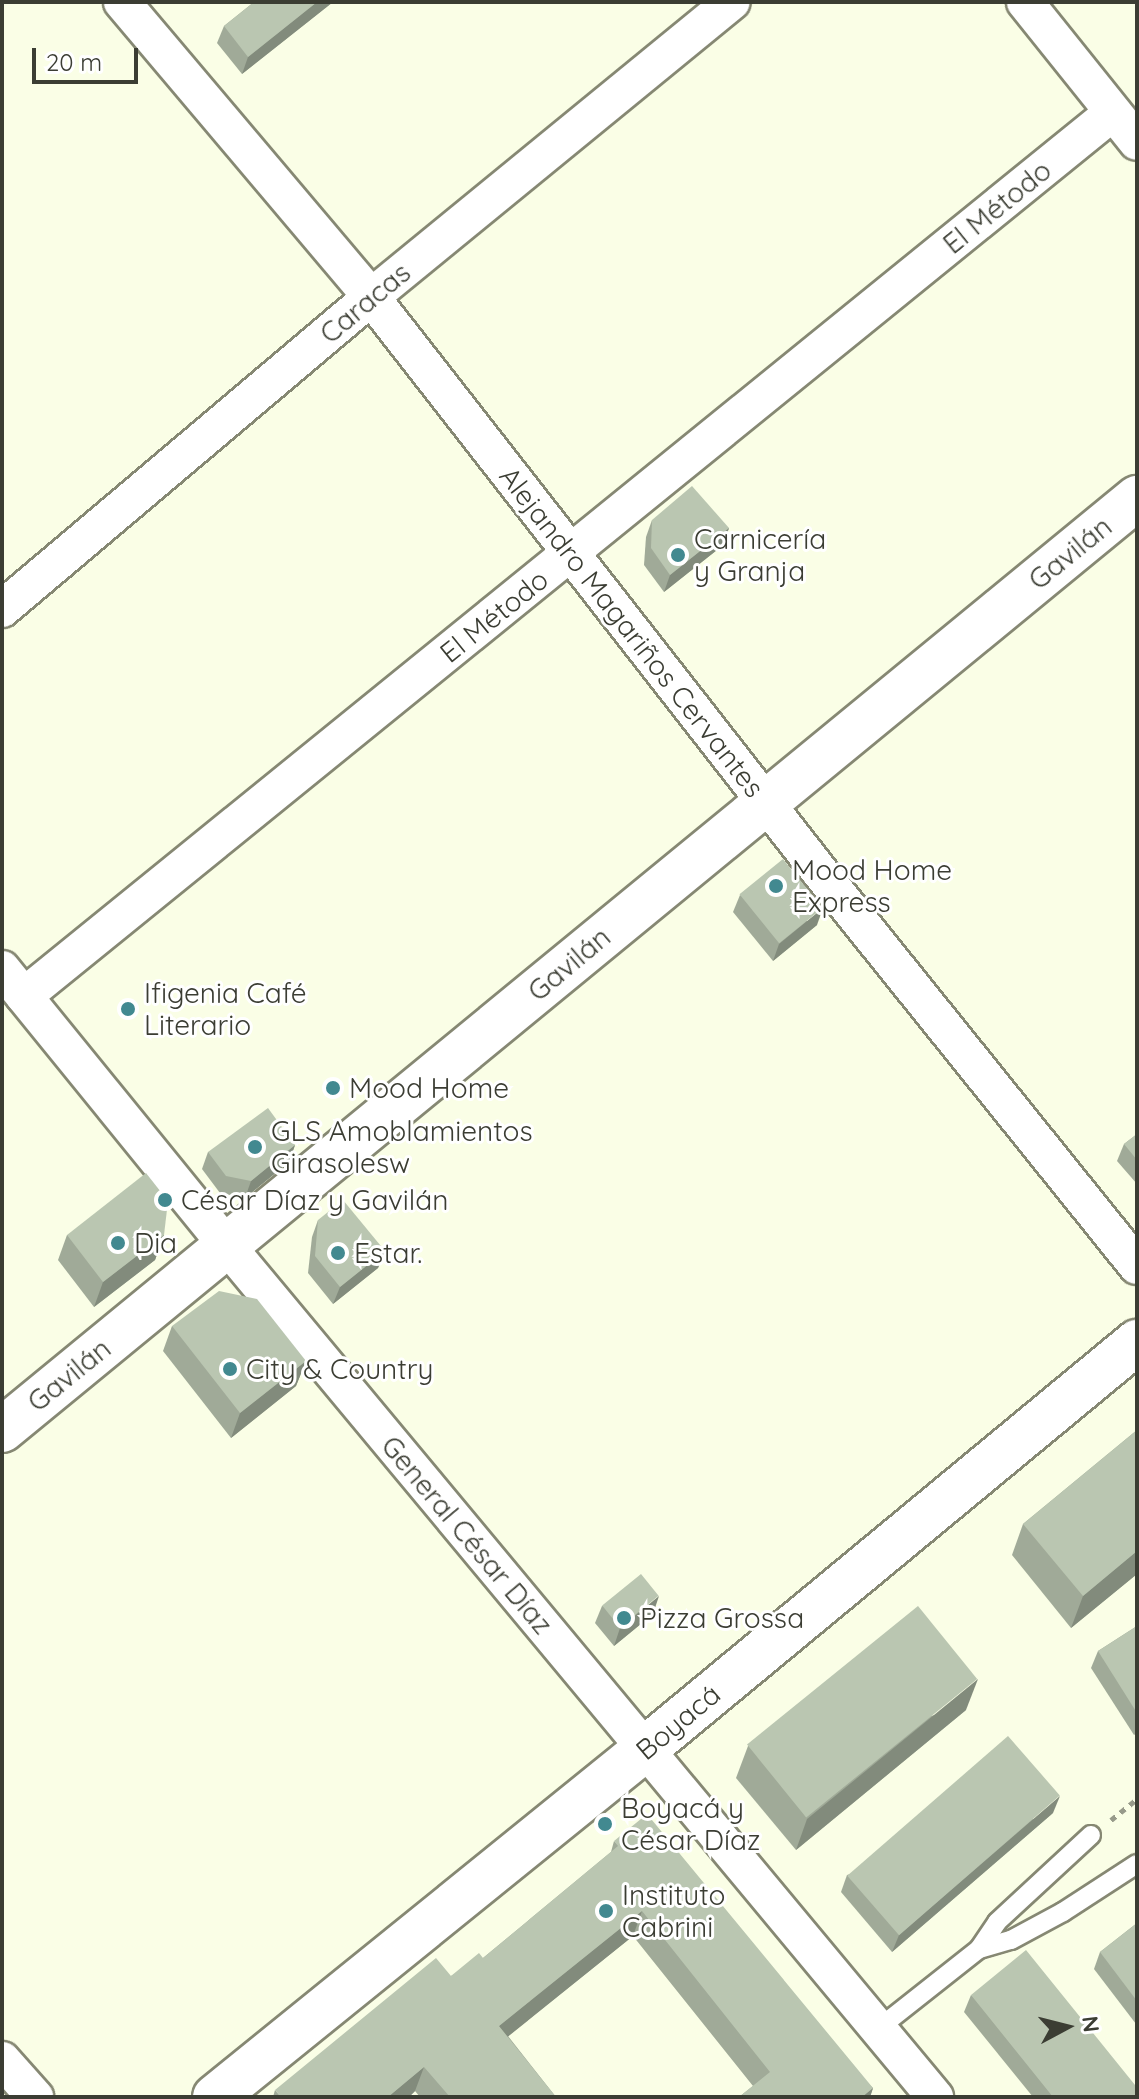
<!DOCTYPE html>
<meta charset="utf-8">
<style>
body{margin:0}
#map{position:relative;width:1139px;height:2099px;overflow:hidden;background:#fafee6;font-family:Quicksand,sans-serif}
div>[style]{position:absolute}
.path>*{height:5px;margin-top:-2.5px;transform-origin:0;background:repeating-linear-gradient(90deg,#979a8a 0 6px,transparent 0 12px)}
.roads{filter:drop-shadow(2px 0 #868873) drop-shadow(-2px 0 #868873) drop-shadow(0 2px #868873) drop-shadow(0 -2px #868873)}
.service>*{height:18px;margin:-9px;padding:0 9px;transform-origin:9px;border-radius:9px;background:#fff}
.minor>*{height:36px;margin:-18px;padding:0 18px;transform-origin:18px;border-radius:18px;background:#fff}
.tertiary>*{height:44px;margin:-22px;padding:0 22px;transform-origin:22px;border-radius:22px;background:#fff}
.wall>*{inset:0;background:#a0aa98}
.shaded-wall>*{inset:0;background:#828b7c}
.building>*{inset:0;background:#bac6b1;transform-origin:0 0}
.dots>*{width:22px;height:22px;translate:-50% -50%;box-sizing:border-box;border:4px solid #fff;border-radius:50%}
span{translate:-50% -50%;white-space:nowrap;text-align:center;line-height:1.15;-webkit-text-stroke:6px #fff;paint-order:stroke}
.street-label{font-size:28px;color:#3b3d33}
.poi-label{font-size:28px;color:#3b3d33}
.left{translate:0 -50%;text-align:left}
.frame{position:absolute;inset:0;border:4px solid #3b3d33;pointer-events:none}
.north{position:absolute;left:1027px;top:1987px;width:80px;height:80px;-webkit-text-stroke:6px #fff;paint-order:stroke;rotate:83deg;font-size:22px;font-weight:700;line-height:32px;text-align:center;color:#3b3d33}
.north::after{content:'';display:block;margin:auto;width:28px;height:36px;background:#3b3d33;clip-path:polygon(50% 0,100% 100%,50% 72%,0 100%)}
.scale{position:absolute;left:32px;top:48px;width:106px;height:36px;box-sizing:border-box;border:4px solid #3b3d33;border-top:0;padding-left:10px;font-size:24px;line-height:28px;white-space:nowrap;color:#3b3d33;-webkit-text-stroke:6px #fff;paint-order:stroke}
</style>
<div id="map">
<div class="path">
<i style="left:1111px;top:1820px;width:33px;rotate:-39deg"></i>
</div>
<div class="roads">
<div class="service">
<i style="left:979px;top:1949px;width:32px;rotate:-56deg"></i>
<i style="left:997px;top:1922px;width:128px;rotate:-42.8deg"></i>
<i style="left:879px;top:2028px;width:127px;rotate:-38.3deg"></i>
<i style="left:979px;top:1949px;width:33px;rotate:-16deg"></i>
<i style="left:1011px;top:1940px;width:59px;rotate:-28.3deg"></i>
<i style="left:1063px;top:1912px;width:88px;rotate:-33deg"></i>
</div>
<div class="minor">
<i style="left:122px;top:2px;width:386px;rotate:49.8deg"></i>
<i style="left:371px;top:297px;width:723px;rotate:52.02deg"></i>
<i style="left:816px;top:867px;width:512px;rotate:51.18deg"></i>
<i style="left:1025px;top:2px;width:179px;rotate:51.3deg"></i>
<i style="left:2px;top:609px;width:483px;rotate:-40.2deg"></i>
<i style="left:371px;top:297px;width:466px;rotate:-39.3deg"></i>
<i style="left:2px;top:969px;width:358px;rotate:50.9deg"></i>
<i style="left:228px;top:1247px;width:1106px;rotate:50.25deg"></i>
<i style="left:24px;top:996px;width:1401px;rotate:-39.06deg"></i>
<i style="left:2px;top:2060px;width:50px;rotate:48.3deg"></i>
</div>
<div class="tertiary">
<i style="left:2px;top:1430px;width:1469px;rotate:-39.39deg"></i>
<i style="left:215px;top:2097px;width:553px;rotate:-38.98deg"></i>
<i style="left:645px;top:1749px;width:639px;rotate:-39.6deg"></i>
</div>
</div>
<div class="wall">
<i style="clip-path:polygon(254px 2px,333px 2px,242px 74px,217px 43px,224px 26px)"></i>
<i style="clip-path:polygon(652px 520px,729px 528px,722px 546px,664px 592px,644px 565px,646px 537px)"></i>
<i style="clip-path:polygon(740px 895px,817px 925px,773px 961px,733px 912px)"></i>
<i style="clip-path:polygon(1137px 1134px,1137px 1184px,1117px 1161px,1124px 1144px)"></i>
<i style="clip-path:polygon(295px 1145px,289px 1162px,245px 1198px,220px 1193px,202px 1169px,208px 1152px)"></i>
<i style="clip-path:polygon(318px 1220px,385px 1251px,378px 1268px,333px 1304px,308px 1273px,312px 1237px)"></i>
<i style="clip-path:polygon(67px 1235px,164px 1235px,155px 1260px,94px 1307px,58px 1260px)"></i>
<i style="clip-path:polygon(172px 1326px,306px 1361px,296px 1386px,231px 1438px,163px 1351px)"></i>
<i style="clip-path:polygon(1137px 1430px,1137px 1574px,1071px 1628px,1012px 1555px,1023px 1524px)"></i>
<i style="clip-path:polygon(602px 1606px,653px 1614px,614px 1646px,595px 1623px)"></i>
<i style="clip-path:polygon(1137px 1626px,1137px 1733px,1134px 1735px,1091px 1668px,1098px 1651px)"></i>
<i style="clip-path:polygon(966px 1710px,796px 1850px,736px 1778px,748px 1746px)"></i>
<i style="clip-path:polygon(1053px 1813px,892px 1952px,841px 1892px,847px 1875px)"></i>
<i style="clip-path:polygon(614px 1841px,873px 2088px,870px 2097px,739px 2097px,753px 2086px,633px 1936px,508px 2036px,556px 2097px,420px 2097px,415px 2091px,409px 2097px,281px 2097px,451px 1976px,483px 1958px,611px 1852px)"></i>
<i style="clip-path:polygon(1137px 1923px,1137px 2023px,1136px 2024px,1094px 1969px,1100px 1952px)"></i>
<i style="clip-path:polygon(971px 1995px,1137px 2097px,1033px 2097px,964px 2012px)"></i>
<i style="clip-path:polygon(275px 2090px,281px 2097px,273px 2097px)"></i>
</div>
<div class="shaded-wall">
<i style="clip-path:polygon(317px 2px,333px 2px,242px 74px,248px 57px)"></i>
<i style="clip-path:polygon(729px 528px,722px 546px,664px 592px,670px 575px)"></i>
<i style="clip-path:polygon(823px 908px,817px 925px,773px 961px,779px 944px)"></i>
<i style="clip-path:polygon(295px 1145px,289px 1162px,245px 1198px,251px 1181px)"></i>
<i style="clip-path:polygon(164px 1235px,155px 1260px,94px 1307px,103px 1282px)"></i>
<i style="clip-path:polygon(385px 1251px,378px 1268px,333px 1304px,340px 1287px)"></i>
<i style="clip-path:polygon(306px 1361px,296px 1386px,231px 1438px,240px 1413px)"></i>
<i style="clip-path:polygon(1137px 1551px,1137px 1574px,1071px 1628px,1083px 1596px)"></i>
<i style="clip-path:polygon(659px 1596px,653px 1614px,614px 1646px,620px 1628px)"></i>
<i style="clip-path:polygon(978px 1679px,966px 1710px,796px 1850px,807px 1819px)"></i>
<i style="clip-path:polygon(1060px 1796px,1053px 1813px,892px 1952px,899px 1935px)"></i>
<i style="clip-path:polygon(642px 1911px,633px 1936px,490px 2051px,499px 2026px)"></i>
<i style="clip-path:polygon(424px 2067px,415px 2091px,409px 2097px,388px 2097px)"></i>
<i style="clip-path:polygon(873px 2088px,870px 2097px,862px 2097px)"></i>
</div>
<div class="building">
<i style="clip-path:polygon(254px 2px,317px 2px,248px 57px,224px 26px)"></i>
<i style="clip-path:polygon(692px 486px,729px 528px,670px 575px,651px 548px,652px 520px)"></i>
<i style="left:783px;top:859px;width:63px;height:56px;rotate:51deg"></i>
<i style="clip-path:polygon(268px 1108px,295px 1145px,251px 1181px,226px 1176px,208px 1152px)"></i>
<i style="clip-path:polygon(1137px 1134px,1137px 1160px,1124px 1144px)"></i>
<i style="clip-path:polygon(146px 1173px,168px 1201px,164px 1235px,103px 1282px,67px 1235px)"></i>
<i style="clip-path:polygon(343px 1200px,385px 1251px,340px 1287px,315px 1256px,318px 1220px)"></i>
<i style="clip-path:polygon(219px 1291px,257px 1299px,306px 1361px,240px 1413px,172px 1326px)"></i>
<i style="clip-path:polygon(1137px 1430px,1137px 1551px,1083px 1596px,1023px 1524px)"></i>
<i style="left:641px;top:1574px;width:28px;height:50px;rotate:51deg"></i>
<i style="left:918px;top:1606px;width:94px;height:220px;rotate:51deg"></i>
<i style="clip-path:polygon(1137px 1626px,1137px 1713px,1098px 1651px)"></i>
<i style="left:1008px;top:1736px;width:79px;height:213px;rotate:49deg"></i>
<i style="clip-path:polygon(647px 1814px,873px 2088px,862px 2097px,739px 2097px,770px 2072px,642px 1911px,499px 2026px,556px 2097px,450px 2097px,424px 2067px,388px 2097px,281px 2097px,275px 2090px,436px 1958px,451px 1976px,479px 1953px,483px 1958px,618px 1846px,614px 1841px)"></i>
<i style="clip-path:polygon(1137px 1923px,1137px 2001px,1100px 1952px)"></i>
<i style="clip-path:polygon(1026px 1950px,1135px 2085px,1137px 2083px,1137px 2097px,1053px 2097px,971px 1995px)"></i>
</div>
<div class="dots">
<i style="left:678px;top:555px;background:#428990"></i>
<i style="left:776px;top:886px;background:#428990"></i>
<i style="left:128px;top:1009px;background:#428990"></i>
<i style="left:333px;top:1088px;background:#428990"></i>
<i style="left:255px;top:1147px;background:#428990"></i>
<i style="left:165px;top:1200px;background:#428990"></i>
<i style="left:118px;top:1243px;background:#428990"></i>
<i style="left:338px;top:1253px;background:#428990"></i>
<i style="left:230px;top:1369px;background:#428990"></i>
<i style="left:624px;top:1618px;background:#428990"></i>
<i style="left:605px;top:1824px;background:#428990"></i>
<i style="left:606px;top:1911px;background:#428990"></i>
</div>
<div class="street-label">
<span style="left:997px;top:207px;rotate:-39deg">El Método</span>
<span style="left:365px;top:303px;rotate:-40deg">Caracas</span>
<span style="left:1070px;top:553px;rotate:-39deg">Gavilán</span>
<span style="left:494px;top:616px;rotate:-39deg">El Método</span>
<span style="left:632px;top:632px;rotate:52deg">Alejandro Magariños Cervantes</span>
<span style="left:569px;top:964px;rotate:-40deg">Gavilán</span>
<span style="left:69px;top:1375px;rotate:-39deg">Gavilán</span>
<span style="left:467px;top:1535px;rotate:50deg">General César Díaz</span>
<span style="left:678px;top:1722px;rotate:-40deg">Boyacá</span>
</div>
<div class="poi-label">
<span class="left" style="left:694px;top:555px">Carnicería<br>y Granja</span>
<span class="left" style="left:792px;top:886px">Mood Home<br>Express</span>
<span class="left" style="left:144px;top:1009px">Ifigenia Café<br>Literario</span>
<span class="left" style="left:349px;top:1088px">Mood Home</span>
<span class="left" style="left:271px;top:1147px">GLS Amoblamientos<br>Girasolesw</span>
<span class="left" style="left:181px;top:1200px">César Díaz y Gavilán</span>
<span class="left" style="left:134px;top:1243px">Dia</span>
<span class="left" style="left:354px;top:1253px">Estar.</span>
<span class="left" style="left:246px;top:1369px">City &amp; Country</span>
<span class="left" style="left:640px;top:1618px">Pizza Grossa</span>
<span class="left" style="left:621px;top:1824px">Boyacá y<br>César Díaz</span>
<span class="left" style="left:622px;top:1911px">Instituto<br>Cabrini</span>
</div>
<div class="frame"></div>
<div class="north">N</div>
<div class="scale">20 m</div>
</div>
